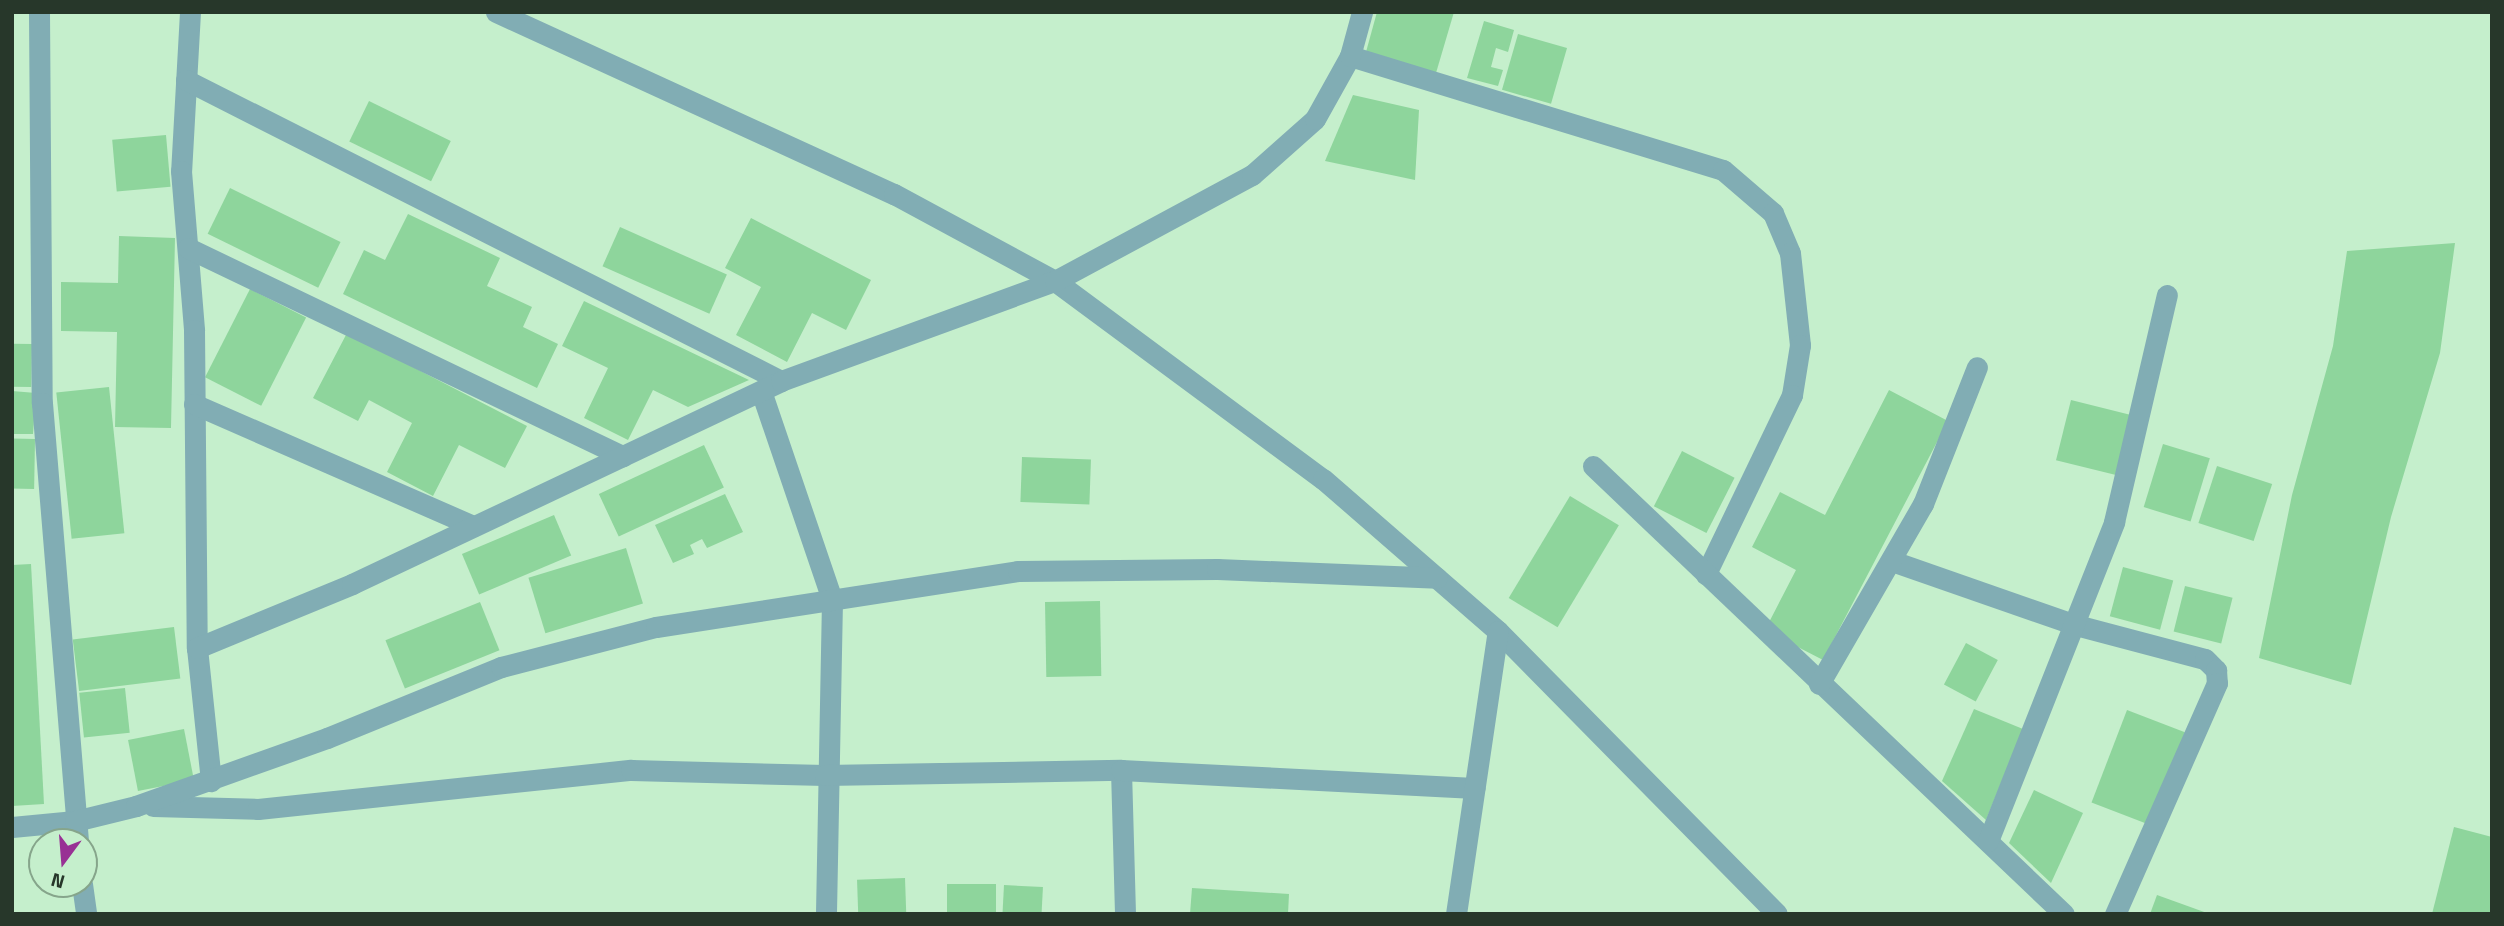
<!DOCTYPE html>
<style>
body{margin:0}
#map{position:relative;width:2504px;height:926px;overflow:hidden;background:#c5efcc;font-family:"Titillium Web",sans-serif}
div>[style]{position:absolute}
.building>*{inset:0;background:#8ed59c;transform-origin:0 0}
.minor>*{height:21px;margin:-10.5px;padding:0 10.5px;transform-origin:10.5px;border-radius:10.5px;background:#81adb4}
span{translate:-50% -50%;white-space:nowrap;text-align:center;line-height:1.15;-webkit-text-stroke:5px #c5efcc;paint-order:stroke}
.frame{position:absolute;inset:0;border:14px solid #27372a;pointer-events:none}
.north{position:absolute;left:28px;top:828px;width:70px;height:70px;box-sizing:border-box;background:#c5efcc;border:2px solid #86a58b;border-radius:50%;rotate:196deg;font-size:19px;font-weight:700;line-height:28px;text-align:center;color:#27372a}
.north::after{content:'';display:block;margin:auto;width:24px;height:32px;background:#983194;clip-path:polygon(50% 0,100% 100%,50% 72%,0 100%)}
</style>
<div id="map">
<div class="building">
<i style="clip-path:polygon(1377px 12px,1454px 12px,1436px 73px,1366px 52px)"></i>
<i style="clip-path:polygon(1484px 21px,1514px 30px,1508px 52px,1496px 48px,1491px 67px,1503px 70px,1498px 86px,1467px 78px)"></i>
<i style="left:1518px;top:34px;width:51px;height:58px;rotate:16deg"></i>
<i style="clip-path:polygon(1353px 95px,1419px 110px,1415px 180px,1325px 161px)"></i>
<i style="left:369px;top:101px;width:91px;height:45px;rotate:26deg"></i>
<i style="left:166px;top:135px;width:52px;height:54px;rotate:85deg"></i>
<i style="left:230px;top:188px;width:123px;height:51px;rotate:26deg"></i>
<i style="clip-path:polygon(408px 214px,500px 258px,487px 286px,532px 307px,523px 327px,558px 344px,537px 388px,343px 294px,364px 250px,385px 260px)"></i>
<i style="clip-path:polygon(751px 218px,871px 280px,846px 330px,812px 313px,787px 362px,736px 335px,761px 287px,725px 268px)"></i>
<i style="left:620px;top:227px;width:117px;height:43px;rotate:24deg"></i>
<i style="clip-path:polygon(119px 236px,175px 238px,171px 428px,115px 427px,117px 332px,61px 331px,61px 282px,118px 283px)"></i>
<i style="clip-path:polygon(2455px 243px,2440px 353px,2391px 517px,2351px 685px,2259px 658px,2292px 495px,2333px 346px,2347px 251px)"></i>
<i style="left:250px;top:289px;width:63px;height:99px;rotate:27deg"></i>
<i style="clip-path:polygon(584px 301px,749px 380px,688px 407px,653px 390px,628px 440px,584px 418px,608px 368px,562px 346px)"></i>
<i style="clip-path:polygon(347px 333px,527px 426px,505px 468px,459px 445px,433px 496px,387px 472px,412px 423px,369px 400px,358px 421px,313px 398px)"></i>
<i style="left:32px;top:344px;width:43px;height:20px;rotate:91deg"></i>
<i style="left:109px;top:387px;width:147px;height:53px;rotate:84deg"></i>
<i style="clip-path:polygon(1889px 390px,1948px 421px,1823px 660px,1765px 630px,1796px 570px,1752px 547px,1780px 492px,1825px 515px)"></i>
<i style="clip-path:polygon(12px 391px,36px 393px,33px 434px,12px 434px)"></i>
<i style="left:2071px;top:400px;width:67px;height:62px;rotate:14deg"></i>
<i style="left:35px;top:439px;width:50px;height:23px;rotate:91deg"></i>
<i style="left:2163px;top:444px;width:49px;height:66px;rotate:17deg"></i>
<i style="left:704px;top:445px;width:47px;height:116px;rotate:65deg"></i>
<i style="left:1682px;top:451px;width:59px;height:62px;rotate:27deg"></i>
<i style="left:1022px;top:457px;width:69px;height:45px;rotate:2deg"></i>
<i style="left:2217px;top:466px;width:58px;height:60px;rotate:18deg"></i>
<i style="clip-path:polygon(725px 494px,743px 532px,707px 548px,702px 539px,690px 545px,694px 554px,673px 563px,655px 525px)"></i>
<i style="left:1570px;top:496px;width:57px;height:119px;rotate:31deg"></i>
<i style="left:554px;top:515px;width:44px;height:100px;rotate:67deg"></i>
<i style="left:626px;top:548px;width:58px;height:102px;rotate:73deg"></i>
<i style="clip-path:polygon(31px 564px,44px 804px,12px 806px,12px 565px)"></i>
<i style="left:2123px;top:567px;width:52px;height:51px;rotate:15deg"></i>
<i style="left:2185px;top:586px;width:49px;height:47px;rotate:14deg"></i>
<i style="left:1100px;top:601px;width:75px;height:55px;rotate:89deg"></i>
<i style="left:480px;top:602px;width:52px;height:102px;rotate:68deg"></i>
<i style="left:174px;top:627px;width:52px;height:102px;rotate:83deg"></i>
<i style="left:1966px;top:643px;width:36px;height:47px;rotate:28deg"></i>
<i style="left:125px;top:688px;width:45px;height:46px;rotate:84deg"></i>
<i style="clip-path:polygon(1974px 709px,2023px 729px,1986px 820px,1942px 781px)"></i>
<i style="left:2127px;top:710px;width:62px;height:99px;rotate:21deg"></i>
<i style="left:184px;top:729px;width:52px;height:57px;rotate:79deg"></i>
<i style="clip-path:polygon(2034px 790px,2083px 813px,2051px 883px,2009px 843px)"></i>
<i style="clip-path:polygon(2454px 827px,2492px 837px,2492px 914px,2432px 914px)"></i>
<i style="left:905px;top:878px;width:36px;height:48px;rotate:88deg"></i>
<i style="left:947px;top:884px;width:49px;height:30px"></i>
<i style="left:1004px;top:885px;width:39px;height:29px;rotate:3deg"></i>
<i style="clip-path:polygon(1192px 888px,1289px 894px,1288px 914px,1190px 914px)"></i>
<i style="clip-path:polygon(2157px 895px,2207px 913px,2207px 914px,2150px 914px)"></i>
</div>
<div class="minor">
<i style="left:39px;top:12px;width:391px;rotate:89.6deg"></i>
<i style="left:42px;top:403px;width:440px;rotate:85.3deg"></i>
<i style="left:190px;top:12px;width:159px;rotate:93.2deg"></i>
<i style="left:181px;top:171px;width:160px;rotate:85.3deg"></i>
<i style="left:194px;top:330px;width:318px;rotate:89.5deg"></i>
<i style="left:197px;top:648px;width:134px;rotate:84deg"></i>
<i style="left:496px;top:12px;width:438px;rotate:24.6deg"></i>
<i style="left:894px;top:194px;width:183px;rotate:28.4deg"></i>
<i style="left:1055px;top:281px;width:333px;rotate:36.5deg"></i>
<i style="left:1323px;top:479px;width:232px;rotate:41deg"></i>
<i style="left:1498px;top:631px;width:397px;rotate:45.4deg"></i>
<i style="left:1350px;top:56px;width:390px;rotate:17deg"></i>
<i style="left:1723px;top:170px;width:66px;rotate:40.7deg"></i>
<i style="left:1773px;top:213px;width:43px;rotate:67deg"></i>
<i style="left:1790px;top:253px;width:93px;rotate:83.8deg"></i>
<i style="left:1800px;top:345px;width:51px;rotate:99.1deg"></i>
<i style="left:1792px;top:395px;width:199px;rotate:115.7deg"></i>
<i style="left:186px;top:80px;width:667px;rotate:26.83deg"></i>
<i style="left:188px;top:248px;width:482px;rotate:25.6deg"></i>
<i style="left:761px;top:391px;width:221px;rotate:71.2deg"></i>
<i style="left:832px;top:600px;width:314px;rotate:91.1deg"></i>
<i style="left:194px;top:404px;width:305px;rotate:23.6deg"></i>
<i style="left:1593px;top:466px;width:650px;rotate:43.57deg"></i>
<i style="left:1892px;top:561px;width:195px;rotate:19.2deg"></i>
<i style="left:2076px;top:625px;width:133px;rotate:14.8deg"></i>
<i style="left:2205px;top:659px;width:16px;rotate:45deg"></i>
<i style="left:2216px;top:670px;width:13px;rotate:86deg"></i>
<i style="left:2217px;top:683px;width:253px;rotate:113.8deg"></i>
<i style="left:197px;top:648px;width:168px;rotate:-22.4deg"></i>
<i style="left:352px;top:584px;width:475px;rotate:-25.3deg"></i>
<i style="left:781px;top:381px;width:292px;rotate:-20.1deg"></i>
<i style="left:1055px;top:281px;width:224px;rotate:-28.3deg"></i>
<i style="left:1252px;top:175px;width:84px;rotate:-41.6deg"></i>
<i style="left:1315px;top:119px;width:72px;rotate:-60.9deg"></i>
<i style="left:1350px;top:56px;width:46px;rotate:-74.7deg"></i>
<i style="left:1819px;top:684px;width:208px;rotate:-60deg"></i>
<i style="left:1923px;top:504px;width:147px;rotate:-68.5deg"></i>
<i style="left:1121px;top:770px;width:144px;rotate:88.4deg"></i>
<i style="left:153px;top:806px;width:105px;rotate:1.6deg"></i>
<i style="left:258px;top:809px;width:375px;rotate:-6deg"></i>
<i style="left:631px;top:770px;width:194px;rotate:1.5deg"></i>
<i style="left:825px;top:775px;width:296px;rotate:-1deg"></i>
<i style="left:1121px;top:770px;width:354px;rotate:2.9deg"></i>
<i style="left:12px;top:827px;width:63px;rotate:-5.4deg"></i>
<i style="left:75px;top:821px;width:63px;rotate:-13.8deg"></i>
<i style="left:136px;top:806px;width:203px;rotate:-19.6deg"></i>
<i style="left:327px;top:738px;width:188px;rotate:-22.2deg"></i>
<i style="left:501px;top:667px;width:160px;rotate:-14.5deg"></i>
<i style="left:656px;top:627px;width:366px;rotate:-8.8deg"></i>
<i style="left:1018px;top:571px;width:199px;rotate:-0.6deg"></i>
<i style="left:1217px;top:569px;width:220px;rotate:2.3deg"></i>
<i style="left:1988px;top:841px;width:343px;rotate:-68.4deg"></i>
<i style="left:2114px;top:522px;width:233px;rotate:-76.9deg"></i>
<i style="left:82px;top:884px;width:30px;rotate:82deg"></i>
<i style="left:1456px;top:914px;width:286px;rotate:-81.6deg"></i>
</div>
<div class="frame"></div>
<div class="north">N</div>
</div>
